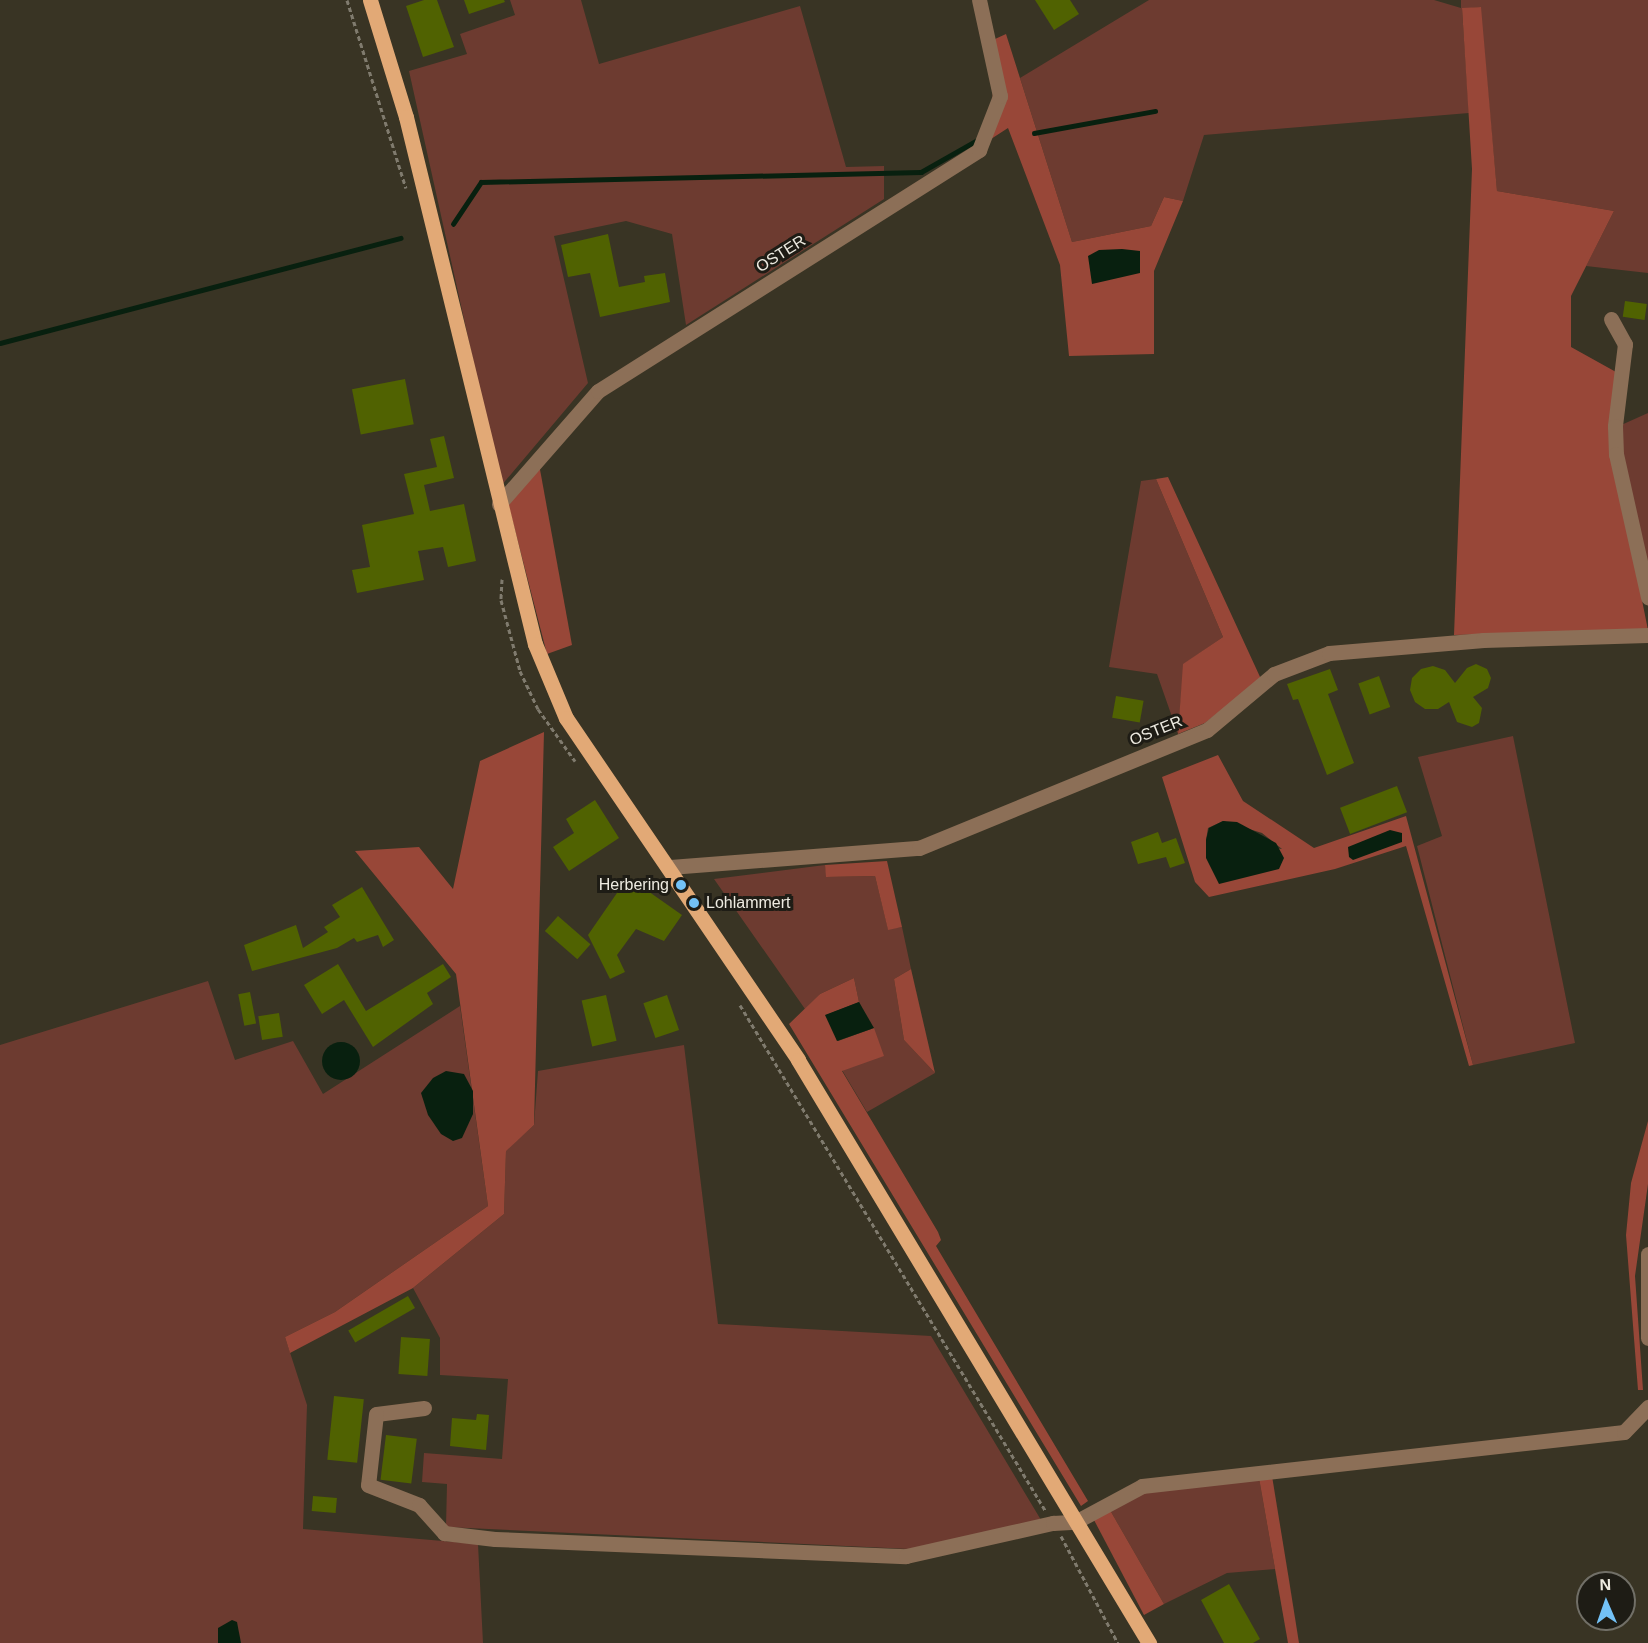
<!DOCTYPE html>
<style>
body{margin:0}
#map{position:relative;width:1648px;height:1643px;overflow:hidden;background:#393424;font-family:Arial,sans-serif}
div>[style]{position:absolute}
.green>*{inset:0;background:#6d3b30}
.forest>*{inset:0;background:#984738}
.water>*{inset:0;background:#08200f}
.round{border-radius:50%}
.stream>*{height:4.5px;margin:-2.25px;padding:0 2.25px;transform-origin:2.25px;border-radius:2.25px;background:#08200f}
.building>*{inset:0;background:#506201;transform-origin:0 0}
.path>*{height:3px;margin-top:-1.5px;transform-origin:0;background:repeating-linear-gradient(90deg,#807b6e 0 4.5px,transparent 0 7.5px)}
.minor>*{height:15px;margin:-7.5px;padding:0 7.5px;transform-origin:7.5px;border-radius:7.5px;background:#8c6f57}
.major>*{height:15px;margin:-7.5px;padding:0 7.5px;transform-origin:7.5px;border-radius:7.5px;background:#e2a976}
.dots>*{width:16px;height:16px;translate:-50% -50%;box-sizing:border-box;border:3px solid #1e1c15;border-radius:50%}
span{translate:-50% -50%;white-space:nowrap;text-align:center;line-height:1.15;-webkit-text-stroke:6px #1e1c15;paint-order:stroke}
.street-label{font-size:16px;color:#eeebe1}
.poi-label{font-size:16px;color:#eeebe1}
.right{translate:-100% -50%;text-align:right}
.left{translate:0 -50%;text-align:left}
.north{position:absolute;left:1576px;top:1571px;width:60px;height:60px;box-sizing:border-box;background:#1e1c15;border:2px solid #716f67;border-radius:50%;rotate:358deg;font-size:16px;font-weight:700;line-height:24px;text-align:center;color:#eeebe1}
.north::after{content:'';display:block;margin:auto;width:21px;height:27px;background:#73c1f6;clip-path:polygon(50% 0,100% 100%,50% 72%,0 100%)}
</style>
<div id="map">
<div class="green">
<i style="clip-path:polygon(510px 0,581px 0,599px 64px,800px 6px,846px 167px,884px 166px,884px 199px,686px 325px,672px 234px,626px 221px,554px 236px,588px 383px,501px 486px,409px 71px,467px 54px,460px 34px,515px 15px)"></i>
<i style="clip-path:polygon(1149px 0,1434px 0,1461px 8px,1461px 0,1648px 0,1648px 273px,1586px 266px,1614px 211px,1497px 191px,1480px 7px,1462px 9px,1469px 113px,1204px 135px,1183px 201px,1164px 197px,1151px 226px,1072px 242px,1020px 78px)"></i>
<i style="clip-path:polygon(1648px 413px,1648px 571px,1621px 455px,1619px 426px)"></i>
<i style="clip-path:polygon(1156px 479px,1223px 637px,1184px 664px,1178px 734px,1157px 674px,1109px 667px,1141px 481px)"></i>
<i style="clip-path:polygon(1513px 736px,1575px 1043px,1473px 1065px,1417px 846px,1442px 836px,1418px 757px)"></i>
<i style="clip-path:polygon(825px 865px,827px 877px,875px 876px,888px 929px,902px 927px,911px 969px,894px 979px,904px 1040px,935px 1073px,867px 1112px,842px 1070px,883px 1055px,859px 1002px,854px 978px,820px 994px,805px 1009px,714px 879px)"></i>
<i style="clip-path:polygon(208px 981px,235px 1060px,293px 1041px,323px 1094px,460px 1006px,488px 1206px,335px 1312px,285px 1337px,307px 1405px,303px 1529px,478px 1544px,483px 1643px,0 1643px,0 1045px)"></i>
<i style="clip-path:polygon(684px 1045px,718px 1324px,931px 1336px,1041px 1520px,909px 1549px,446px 1527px,447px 1484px,422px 1482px,424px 1453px,502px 1459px,508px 1379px,440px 1375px,440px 1338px,413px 1288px,504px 1214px,506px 1150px,534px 1125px,538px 1071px)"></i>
<i style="clip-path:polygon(1259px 1478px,1275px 1569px,1227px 1573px,1164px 1604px,1110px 1510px,1144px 1493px)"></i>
</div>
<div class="forest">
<i style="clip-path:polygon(1481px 7px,1497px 191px,1614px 211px,1571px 296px,1571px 347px,1616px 372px,1613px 456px,1648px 630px,1454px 635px,1472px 169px,1462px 8px)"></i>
<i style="clip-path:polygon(1006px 34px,1072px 242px,1151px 226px,1164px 197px,1183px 201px,1154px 271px,1154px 354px,1069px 356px,1060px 265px,1008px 128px,991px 139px,995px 39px)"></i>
<i style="clip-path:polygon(539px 464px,572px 645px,547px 654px,508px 503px)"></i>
<i style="clip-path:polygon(1168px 477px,1261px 679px,1205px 723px,1178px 734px,1183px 664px,1223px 637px,1156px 479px)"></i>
<i style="clip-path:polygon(544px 732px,534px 1125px,506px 1151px,504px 1214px,413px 1288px,290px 1353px,285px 1337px,335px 1312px,488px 1206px,456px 974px,355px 851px,419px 847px,453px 889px,480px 761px)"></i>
<i style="clip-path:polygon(evenodd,1218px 755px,1243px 801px,1314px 848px,1406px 816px,1473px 1065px,1469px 1066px,1406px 846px,1335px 869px,1209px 897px,1195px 882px,1162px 777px,1218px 755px,1223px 821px,1262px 833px,1282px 849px,1206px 840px,1208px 828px,1223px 821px)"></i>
<i style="clip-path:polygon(887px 861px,902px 927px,888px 930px,875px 876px,826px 877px,825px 865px)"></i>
<i style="clip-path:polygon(911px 969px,935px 1073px,904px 1040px,894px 979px)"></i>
<i style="clip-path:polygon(854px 978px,859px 1002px,826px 1015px,838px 1041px,874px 1028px,884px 1056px,842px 1071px,938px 1232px,941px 1240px,936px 1246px,1088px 1501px,1081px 1506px,789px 1024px,820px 994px)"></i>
<i style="clip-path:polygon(1648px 1121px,1648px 1184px,1635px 1276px,1643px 1390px,1638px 1390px,1626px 1235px,1631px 1183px)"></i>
<i style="clip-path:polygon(1272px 1476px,1289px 1580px,1299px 1643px,1288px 1643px,1259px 1478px)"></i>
<i style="clip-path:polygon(1110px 1510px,1164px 1604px,1144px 1615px,1094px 1520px)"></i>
</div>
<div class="water">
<i style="clip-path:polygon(1122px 249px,1140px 251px,1140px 273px,1092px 284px,1088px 256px,1099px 250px)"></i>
<i style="clip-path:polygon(1223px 821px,1237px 822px,1276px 843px,1284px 858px,1279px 869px,1219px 884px,1206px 858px,1206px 840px,1209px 828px)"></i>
<i style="clip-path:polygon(1390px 830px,1402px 833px,1402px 842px,1353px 860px,1349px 857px,1348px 847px)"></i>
<i style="clip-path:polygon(859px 1002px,874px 1028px,837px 1041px,825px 1015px)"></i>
<i class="round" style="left:322px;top:1042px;width:38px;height:38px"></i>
<i style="clip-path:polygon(446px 1071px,464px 1074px,473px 1091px,473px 1114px,462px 1138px,453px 1141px,441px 1134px,428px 1115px,421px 1093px,433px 1078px)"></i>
<i style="clip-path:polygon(232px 1620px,237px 1622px,241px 1643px,218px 1643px,218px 1628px)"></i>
</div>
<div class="stream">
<i style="left:1034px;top:133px;width:123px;rotate:-10.3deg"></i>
<i style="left:453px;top:224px;width:50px;rotate:-56.3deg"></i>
<i style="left:481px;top:182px;width:440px;rotate:-1.3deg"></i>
<i style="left:921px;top:172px;width:67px;rotate:-29.6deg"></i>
<i style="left:0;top:343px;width:414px;rotate:-14.7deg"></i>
</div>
<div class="building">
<i style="clip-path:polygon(424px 0,437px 0,454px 47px,423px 57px,406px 6px)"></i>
<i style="clip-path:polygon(464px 0,504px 0,505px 2px,469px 14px)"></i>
<i style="clip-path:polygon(1035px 0,1070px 0,1079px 14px,1054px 30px)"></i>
<i style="clip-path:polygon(608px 234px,619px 287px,645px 282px,644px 276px,665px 273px,670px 302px,600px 317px,590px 273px,568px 277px,561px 245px)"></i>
<i style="left:1625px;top:301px;width:22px;height:16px;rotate:8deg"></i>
<i style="left:405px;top:379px;width:46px;height:54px;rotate:79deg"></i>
<i style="clip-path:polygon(444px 436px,454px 478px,424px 485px,430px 511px,464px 504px,476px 561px,448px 567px,443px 547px,418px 551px,424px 580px,357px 593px,352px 570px,370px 567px,362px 525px,414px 514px,404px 474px,437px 467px,430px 439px)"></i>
<i style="clip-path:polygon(1476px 664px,1487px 669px,1491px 678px,1488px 688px,1473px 697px,1482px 708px,1479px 723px,1472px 727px,1457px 722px,1449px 702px,1438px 709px,1425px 709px,1415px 702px,1410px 690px,1412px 678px,1421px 669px,1433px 666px,1445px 670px,1455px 683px,1467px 668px)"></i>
<i style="clip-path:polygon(1330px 669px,1338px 690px,1328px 694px,1354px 763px,1327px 775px,1298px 699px,1293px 700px,1287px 684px)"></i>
<i style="left:1379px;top:676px;width:33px;height:22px;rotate:70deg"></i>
<i style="left:1116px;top:696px;width:28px;height:22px;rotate:10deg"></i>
<i style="left:1397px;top:786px;width:28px;height:61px;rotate:69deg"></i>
<i style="clip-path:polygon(595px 800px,619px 838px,569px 871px,553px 847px,574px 833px,566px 819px)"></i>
<i style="clip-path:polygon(1158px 832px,1162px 843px,1176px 838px,1185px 863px,1170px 868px,1166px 857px,1138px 864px,1131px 842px)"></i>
<i style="clip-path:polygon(628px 877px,682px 915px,664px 941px,636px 929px,617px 955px,625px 972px,610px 979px,588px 935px)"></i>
<i style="clip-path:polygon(362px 887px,394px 940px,383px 947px,378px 935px,357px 942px,354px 938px,337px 948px,252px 971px,244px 945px,296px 925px,303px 948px,328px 932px,324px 927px,340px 917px,332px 905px)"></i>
<i style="left:558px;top:916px;width:43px;height:20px;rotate:41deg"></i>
<i style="clip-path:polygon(338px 964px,366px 1011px,443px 964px,451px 977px,427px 993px,433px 1004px,373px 1047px,344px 1000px,322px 1014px,304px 985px)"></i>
<i style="left:250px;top:992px;width:32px;height:12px;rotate:79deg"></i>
<i style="left:606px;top:995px;width:47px;height:25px;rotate:77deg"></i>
<i style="left:667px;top:995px;width:37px;height:25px;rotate:71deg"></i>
<i style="left:279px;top:1013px;width:24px;height:21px;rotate:81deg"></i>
<i style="left:408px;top:1296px;width:14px;height:69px;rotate:60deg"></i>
<i style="left:401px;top:1337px;width:29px;height:37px;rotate:4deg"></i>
<i style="left:334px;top:1396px;width:30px;height:64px;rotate:6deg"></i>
<i style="clip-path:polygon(477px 1414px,489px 1415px,486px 1450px,450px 1446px,452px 1418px,476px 1420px)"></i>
<i style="left:386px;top:1435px;width:31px;height:45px;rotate:7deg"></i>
<i style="left:313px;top:1496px;width:24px;height:15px;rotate:5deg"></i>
<i style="clip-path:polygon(1229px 1584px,1260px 1639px,1253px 1643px,1224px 1643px,1201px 1600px)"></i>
</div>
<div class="path">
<i style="left:347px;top:0;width:197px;rotate:72.6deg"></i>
<i style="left:502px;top:579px;width:21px;rotate:93deg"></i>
<i style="left:501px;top:600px;width:73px;rotate:75deg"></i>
<i style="left:520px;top:671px;width:42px;rotate:64.7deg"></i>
<i style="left:538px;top:709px;width:64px;rotate:54.6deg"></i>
<i style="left:740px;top:1005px;width:590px;rotate:58.87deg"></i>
<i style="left:1061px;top:1536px;width:121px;rotate:62deg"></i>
</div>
<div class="minor">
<i style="left:1611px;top:319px;width:29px;rotate:61deg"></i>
<i style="left:1625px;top:344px;width:83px;rotate:97deg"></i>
<i style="left:1615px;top:426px;width:28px;rotate:88deg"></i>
<i style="left:1616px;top:454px;width:147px;rotate:77.4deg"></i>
<i style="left:499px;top:504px;width:150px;rotate:-48.8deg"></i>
<i style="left:598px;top:391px;width:451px;rotate:-32.3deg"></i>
<i style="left:979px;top:150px;width:58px;rotate:-68.7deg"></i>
<i style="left:1000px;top:96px;width:98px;rotate:-102.3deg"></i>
<i style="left:670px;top:867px;width:250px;rotate:-4.4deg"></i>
<i style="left:919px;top:848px;width:311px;rotate:-22.3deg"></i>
<i style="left:1207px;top:730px;width:87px;rotate:-39.9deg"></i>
<i style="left:1274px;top:674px;width:59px;rotate:-20.9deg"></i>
<i style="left:1329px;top:653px;width:155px;rotate:-4.8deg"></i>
<i style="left:1483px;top:640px;width:165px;rotate:-1.7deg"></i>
<i style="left:1648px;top:1254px;width:84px;rotate:90deg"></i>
<i style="left:424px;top:1408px;width:48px;rotate:172.9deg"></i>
<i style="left:376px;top:1414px;width:71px;rotate:96.4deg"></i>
<i style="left:368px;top:1485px;width:55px;rotate:21.4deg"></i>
<i style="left:419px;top:1505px;width:38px;rotate:48deg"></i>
<i style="left:444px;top:1533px;width:51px;rotate:6.7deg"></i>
<i style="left:495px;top:1539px;width:411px;rotate:2.4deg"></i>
<i style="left:906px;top:1556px;width:151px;rotate:-12.7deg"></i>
<i style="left:1053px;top:1523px;width:22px;rotate:-3deg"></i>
<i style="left:1075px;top:1522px;width:76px;rotate:-28.2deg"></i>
<i style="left:1142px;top:1486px;width:485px;rotate:-6.4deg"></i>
<i style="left:1624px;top:1432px;width:35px;rotate:-46deg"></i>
</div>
<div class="major">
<i style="left:370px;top:0;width:122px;rotate:72.9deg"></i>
<i style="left:406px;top:117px;width:543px;rotate:76.25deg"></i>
<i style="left:535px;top:644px;width:80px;rotate:67.3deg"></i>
<i style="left:566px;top:718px;width:413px;rotate:55.8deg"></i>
<i style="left:798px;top:1060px;width:681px;rotate:58.95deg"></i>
</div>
<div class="dots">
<i style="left:681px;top:885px;background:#73c1f6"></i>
<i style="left:694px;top:903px;background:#73c1f6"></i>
</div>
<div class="street-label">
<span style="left:781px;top:254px;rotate:-32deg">OSTER</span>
<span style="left:1156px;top:731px;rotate:-22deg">OSTER</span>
</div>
<div class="poi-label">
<span class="right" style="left:669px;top:885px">Herbering</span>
<span class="left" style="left:706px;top:903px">Lohlammert</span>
</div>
<div class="north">N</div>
</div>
